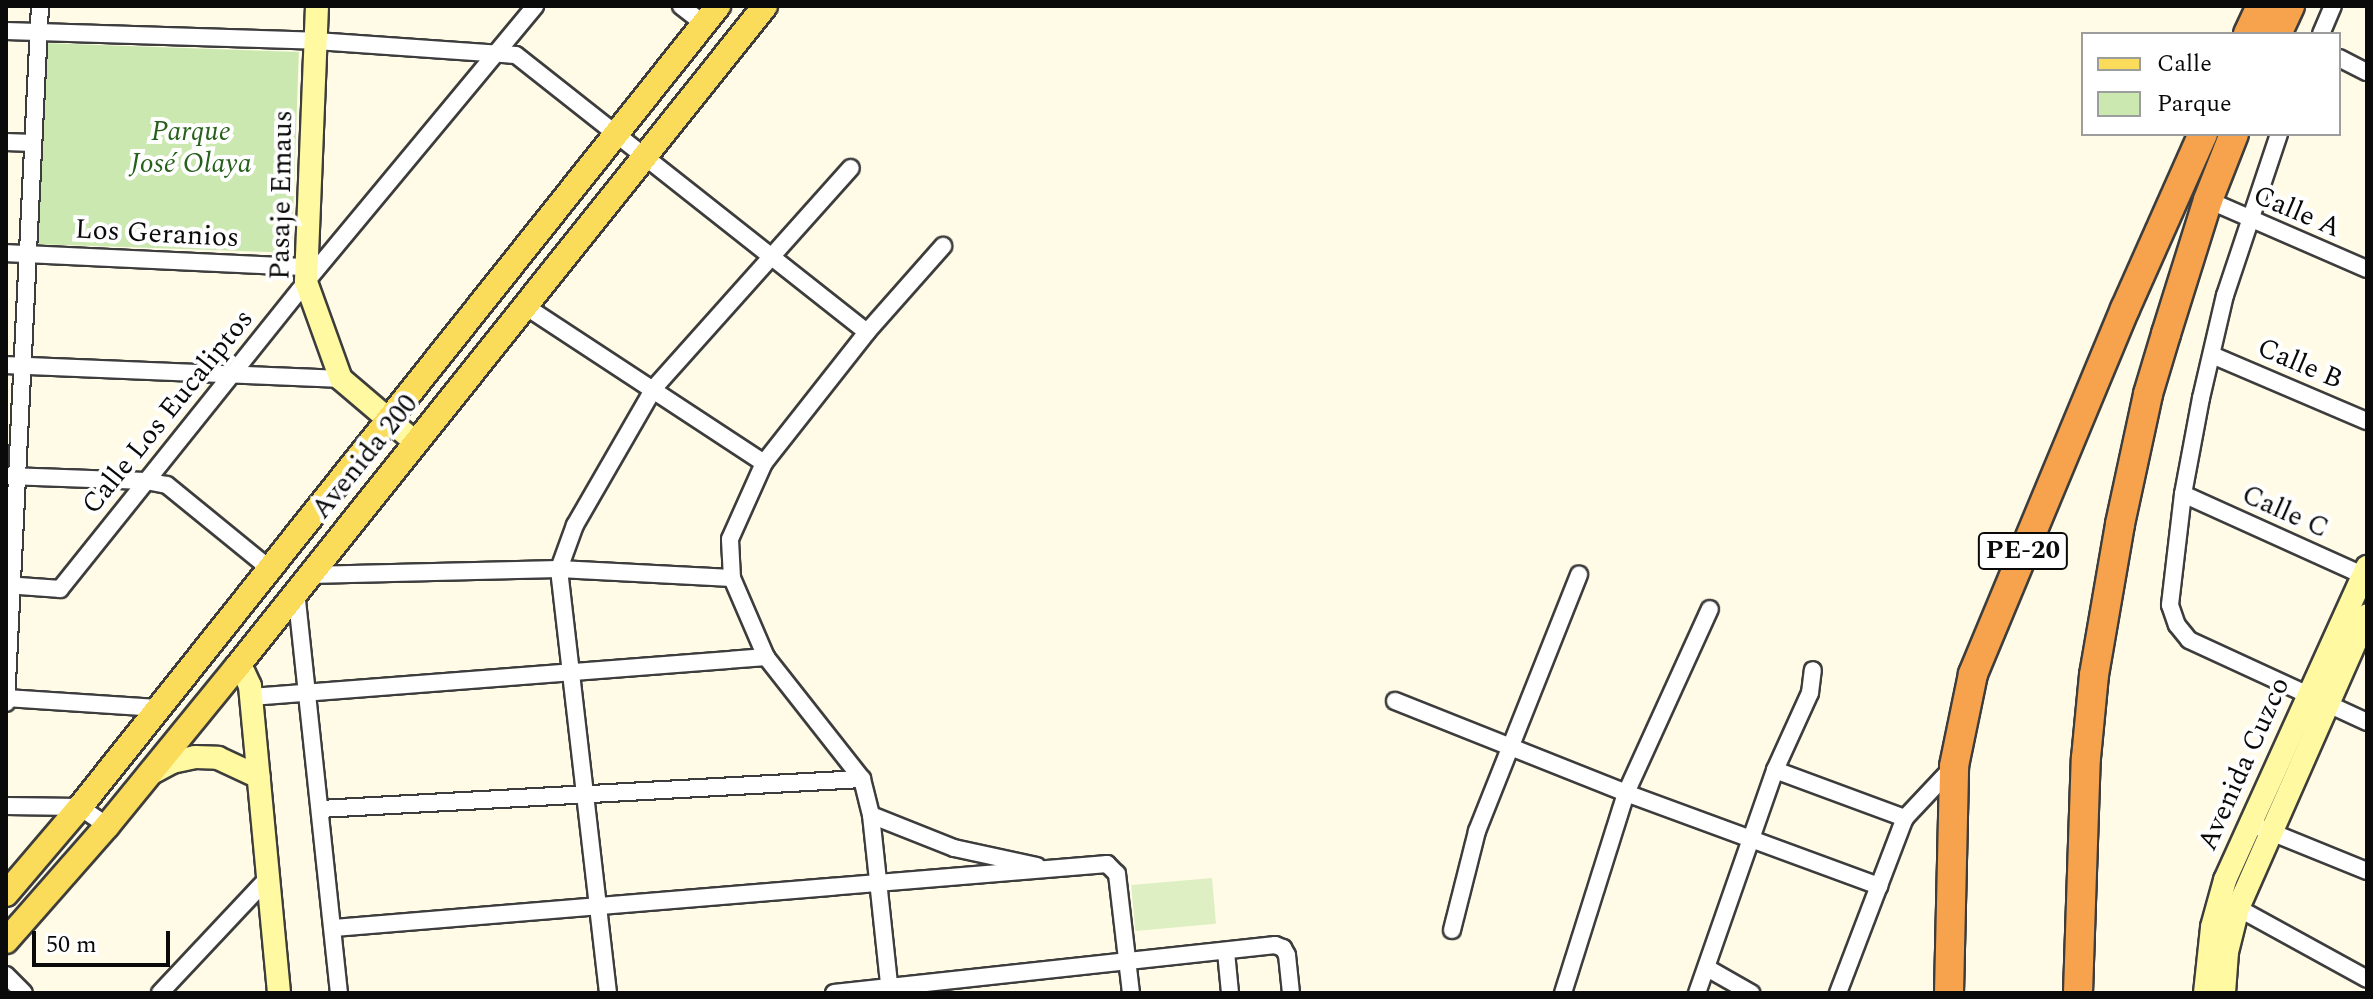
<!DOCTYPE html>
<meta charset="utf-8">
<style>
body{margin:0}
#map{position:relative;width:2373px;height:999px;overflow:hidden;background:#fffbe6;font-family:Spectral,serif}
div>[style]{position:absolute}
.green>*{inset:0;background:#cbe8b1;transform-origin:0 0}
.pitch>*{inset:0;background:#deefc3;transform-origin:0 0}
.roads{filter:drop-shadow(2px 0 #3d3d3d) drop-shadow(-2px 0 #3d3d3d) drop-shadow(0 2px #3d3d3d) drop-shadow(0 -2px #3d3d3d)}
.street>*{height:16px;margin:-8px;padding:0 8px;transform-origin:8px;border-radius:8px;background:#fff}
.secondary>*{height:22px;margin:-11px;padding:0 11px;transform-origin:11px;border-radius:11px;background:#fff9a1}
.primary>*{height:24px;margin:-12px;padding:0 12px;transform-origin:12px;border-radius:12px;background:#fbdc5a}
.highway>*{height:28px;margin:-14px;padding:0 14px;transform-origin:14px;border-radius:14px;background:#f7a34d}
span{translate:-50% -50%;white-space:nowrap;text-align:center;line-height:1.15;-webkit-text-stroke:8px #fff;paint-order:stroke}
.shield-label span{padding:2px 6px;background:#fff;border:2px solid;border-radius:6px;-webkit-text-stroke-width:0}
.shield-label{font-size:26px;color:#0a0a0a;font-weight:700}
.park-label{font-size:28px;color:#26601b;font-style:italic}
.street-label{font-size:28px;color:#0a0a0a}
.frame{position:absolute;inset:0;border:8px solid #0a0a0a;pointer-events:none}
.legend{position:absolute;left:2081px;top:32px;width:260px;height:104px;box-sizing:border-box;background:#fff;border:2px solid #9d9d9d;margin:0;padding:10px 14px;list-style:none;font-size:24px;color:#0a0a0a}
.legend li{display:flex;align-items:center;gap:16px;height:40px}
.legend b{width:40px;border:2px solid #9d9d9d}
.scale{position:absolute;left:32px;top:931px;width:138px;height:36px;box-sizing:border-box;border:4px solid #0a0a0a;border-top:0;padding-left:10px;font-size:24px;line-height:28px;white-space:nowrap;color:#0a0a0a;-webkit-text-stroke:6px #fff;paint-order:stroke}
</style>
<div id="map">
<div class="green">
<i style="left:42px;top:43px;width:257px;height:201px;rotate:2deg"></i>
</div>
<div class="pitch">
<i style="left:1212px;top:878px;width:46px;height:81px;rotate:85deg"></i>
</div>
<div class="roads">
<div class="street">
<i style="left:681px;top:6px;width:29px;rotate:38deg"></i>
<i style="left:6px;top:31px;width:310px;rotate:1.8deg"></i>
<i style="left:316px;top:41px;width:200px;rotate:4deg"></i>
<i style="left:516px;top:55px;width:447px;rotate:38.3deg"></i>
<i style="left:2321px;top:34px;width:30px;rotate:-67deg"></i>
<i style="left:2339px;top:58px;width:31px;rotate:27deg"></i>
<i style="left:2279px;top:134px;width:170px;rotate:108.5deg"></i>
<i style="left:2225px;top:295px;width:106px;rotate:103.1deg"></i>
<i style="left:2201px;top:398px;width:98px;rotate:100.6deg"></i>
<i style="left:2183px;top:494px;width:112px;rotate:96.7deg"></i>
<i style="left:2170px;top:605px;width:21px;rotate:71deg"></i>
<i style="left:2177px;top:625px;width:19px;rotate:51deg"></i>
<i style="left:2189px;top:640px;width:196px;rotate:24.7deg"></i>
<i style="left:6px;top:142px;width:27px;rotate:2deg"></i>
<i style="left:2208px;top:200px;width:173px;rotate:23.5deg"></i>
<i style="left:6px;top:253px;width:300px;rotate:2.7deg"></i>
<i style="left:525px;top:306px;width:286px;rotate:33.3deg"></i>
<i style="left:2212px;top:355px;width:168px;rotate:23.1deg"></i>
<i style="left:6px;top:365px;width:335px;rotate:2.4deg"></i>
<i style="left:8px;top:476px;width:138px;rotate:2.1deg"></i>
<i style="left:146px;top:481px;width:21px;rotate:11deg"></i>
<i style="left:167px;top:485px;width:133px;rotate:39.2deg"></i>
<i style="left:2183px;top:494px;width:202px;rotate:24.3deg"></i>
<i style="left:309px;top:575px;width:250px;rotate:-1.4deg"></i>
<i style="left:559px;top:569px;width:173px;rotate:3deg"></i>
<i style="left:6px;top:585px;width:54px;rotate:4.2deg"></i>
<i style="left:60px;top:589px;width:393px;rotate:-51.3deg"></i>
<i style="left:306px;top:282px;width:359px;rotate:-50.3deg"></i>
<i style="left:296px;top:591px;width:404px;rotate:83.9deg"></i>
<i style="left:251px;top:697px;width:517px;rotate:-4.44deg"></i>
<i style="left:6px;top:698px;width:152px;rotate:3.8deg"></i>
<i style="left:1395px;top:701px;width:249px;rotate:21.7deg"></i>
<i style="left:1626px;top:793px;width:270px;rotate:20.2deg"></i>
<i style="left:6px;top:703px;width:698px;rotate:-87.21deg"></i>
<i style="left:1775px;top:770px;width:139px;rotate:20.3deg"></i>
<i style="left:6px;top:806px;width:74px;rotate:0.8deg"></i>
<i style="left:80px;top:807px;width:33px;rotate:35deg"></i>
<i style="left:320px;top:809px;width:543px;rotate:-3.17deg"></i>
<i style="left:871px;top:815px;width:89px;rotate:21.7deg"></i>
<i style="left:954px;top:848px;width:85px;rotate:12.2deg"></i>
<i style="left:2261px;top:828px;width:114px;rotate:22.1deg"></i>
<i style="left:2238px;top:908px;width:147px;rotate:28.8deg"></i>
<i style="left:334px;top:928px;width:776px;rotate:-4.73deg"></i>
<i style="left:1107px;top:864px;width:14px;rotate:45deg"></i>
<i style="left:1117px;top:874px;width:120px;rotate:83.3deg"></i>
<i style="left:1452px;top:930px;width:102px;rotate:-75.8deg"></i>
<i style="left:1477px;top:831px;width:276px;rotate:-68.3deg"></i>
<i style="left:1226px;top:952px;width:41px;rotate:84.4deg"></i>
<i style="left:1707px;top:968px;width:51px;rotate:29.6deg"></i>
<i style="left:6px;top:975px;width:25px;rotate:45deg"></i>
<i style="left:160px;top:993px;width:159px;rotate:-46.8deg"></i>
<i style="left:608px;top:993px;width:427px;rotate:-96.6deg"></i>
<i style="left:559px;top:569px;width:47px;rotate:-70deg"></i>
<i style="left:575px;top:525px;width:158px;rotate:-60deg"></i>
<i style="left:654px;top:388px;width:295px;rotate:-48.2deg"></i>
<i style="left:834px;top:993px;width:444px;rotate:-6.2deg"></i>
<i style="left:1275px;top:945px;width:9px;rotate:21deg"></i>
<i style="left:1283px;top:948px;width:8px;rotate:60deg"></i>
<i style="left:1287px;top:955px;width:38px;rotate:84deg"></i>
<i style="left:890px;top:993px;width:179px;rotate:-96.1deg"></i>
<i style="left:871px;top:815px;width:37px;rotate:-104deg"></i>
<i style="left:862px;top:779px;width:155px;rotate:-128.2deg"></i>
<i style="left:766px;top:657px;width:86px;rotate:-113.3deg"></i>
<i style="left:732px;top:578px;width:39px;rotate:-93deg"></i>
<i style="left:730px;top:539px;width:83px;rotate:-65.9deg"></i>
<i style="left:764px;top:463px;width:167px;rotate:-51.8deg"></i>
<i style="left:867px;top:332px;width:115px;rotate:-48.5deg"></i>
<i style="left:1563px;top:993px;width:210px;rotate:-72.5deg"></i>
<i style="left:1626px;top:793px;width:202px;rotate:-65.5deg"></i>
<i style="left:1697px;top:993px;width:236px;rotate:-70.7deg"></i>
<i style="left:1775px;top:770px;width:85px;rotate:-65.6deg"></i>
<i style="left:1810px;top:693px;width:23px;rotate:-83deg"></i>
<i style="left:1838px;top:993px;width:187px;rotate:-69.1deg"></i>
<i style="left:1905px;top:818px;width:71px;rotate:-46.7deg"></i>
</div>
<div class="secondary">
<i style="left:317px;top:6px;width:276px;rotate:92.3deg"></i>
<i style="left:306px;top:282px;width:103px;rotate:70.2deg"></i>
<i style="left:341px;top:379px;width:97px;rotate:40.4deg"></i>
<i style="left:236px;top:668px;width:9px;rotate:32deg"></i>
<i style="left:244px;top:673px;width:14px;rotate:65deg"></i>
<i style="left:250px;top:686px;width:308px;rotate:84.6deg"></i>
<i style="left:148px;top:775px;width:27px;rotate:-28deg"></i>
<i style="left:172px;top:762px;width:24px;rotate:-12deg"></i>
<i style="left:195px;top:757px;width:23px;rotate:2deg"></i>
<i style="left:218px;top:758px;width:45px;rotate:24.9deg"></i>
<i style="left:2205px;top:993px;width:66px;rotate:-83.9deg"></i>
<i style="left:2212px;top:927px;width:49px;rotate:-74.5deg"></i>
<i style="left:2225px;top:880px;width:344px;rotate:-65.6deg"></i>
<i style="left:2224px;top:993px;width:41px;rotate:-85.8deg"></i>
<i style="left:2227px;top:952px;width:45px;rotate:-76deg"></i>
<i style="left:2238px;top:908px;width:320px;rotate:-66.2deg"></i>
</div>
<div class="primary">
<i style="left:6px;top:894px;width:114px;rotate:-49.6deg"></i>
<i style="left:80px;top:807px;width:1024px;rotate:-51.46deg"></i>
<i style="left:6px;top:941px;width:153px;rotate:-48.7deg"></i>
<i style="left:107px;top:826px;width:204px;rotate:-50.8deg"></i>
<i style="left:236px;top:668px;width:847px;rotate:-51.37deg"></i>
</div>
<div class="highway">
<i style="left:2248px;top:34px;width:31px;rotate:-65deg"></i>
<i style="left:2277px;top:34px;width:31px;rotate:-65deg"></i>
<i style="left:1949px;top:993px;width:227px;rotate:-88.7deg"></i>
<i style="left:1954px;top:766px;width:94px;rotate:-78.3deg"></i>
<i style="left:1973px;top:674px;width:395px;rotate:-67.4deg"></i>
<i style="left:2125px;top:309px;width:192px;rotate:-66deg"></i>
<i style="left:2078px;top:993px;width:235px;rotate:-88.1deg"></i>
<i style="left:2086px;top:758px;width:83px;rotate:-84.5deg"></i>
<i style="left:2094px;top:675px;width:153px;rotate:-80.2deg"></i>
<i style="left:2120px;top:524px;width:133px;rotate:-77.8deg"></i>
<i style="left:2148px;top:394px;width:63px;rotate:-73.3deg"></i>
<i style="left:2166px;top:334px;width:140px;rotate:-72.6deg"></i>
<i style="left:2208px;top:200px;width:71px;rotate:-68.5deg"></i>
</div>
</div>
<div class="shield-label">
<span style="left:2023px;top:551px">PE-20</span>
</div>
<div class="park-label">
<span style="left:191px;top:148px">Parque<br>José Olaya</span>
</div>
<div class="street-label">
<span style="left:282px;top:195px;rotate:-89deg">Pasaje Emaus</span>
<span style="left:2297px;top:212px;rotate:23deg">Calle A</span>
<span style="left:157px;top:234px;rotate:3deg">Los Geranios</span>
<span style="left:2300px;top:364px;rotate:23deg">Calle B</span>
<span style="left:168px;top:412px;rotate:-51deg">Calle Los Eucaliptos</span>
<span style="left:365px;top:457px;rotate:-51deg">Avenida 200</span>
<span style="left:2285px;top:512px;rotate:24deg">Calle C</span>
<span style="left:2244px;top:764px;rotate:-66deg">Avenida Cuzco</span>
</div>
<div class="frame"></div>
<ul class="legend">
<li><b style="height:10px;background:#fbdc5a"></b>Calle</li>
<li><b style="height:22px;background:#cbe8b1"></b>Parque</li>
</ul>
<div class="scale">50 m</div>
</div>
